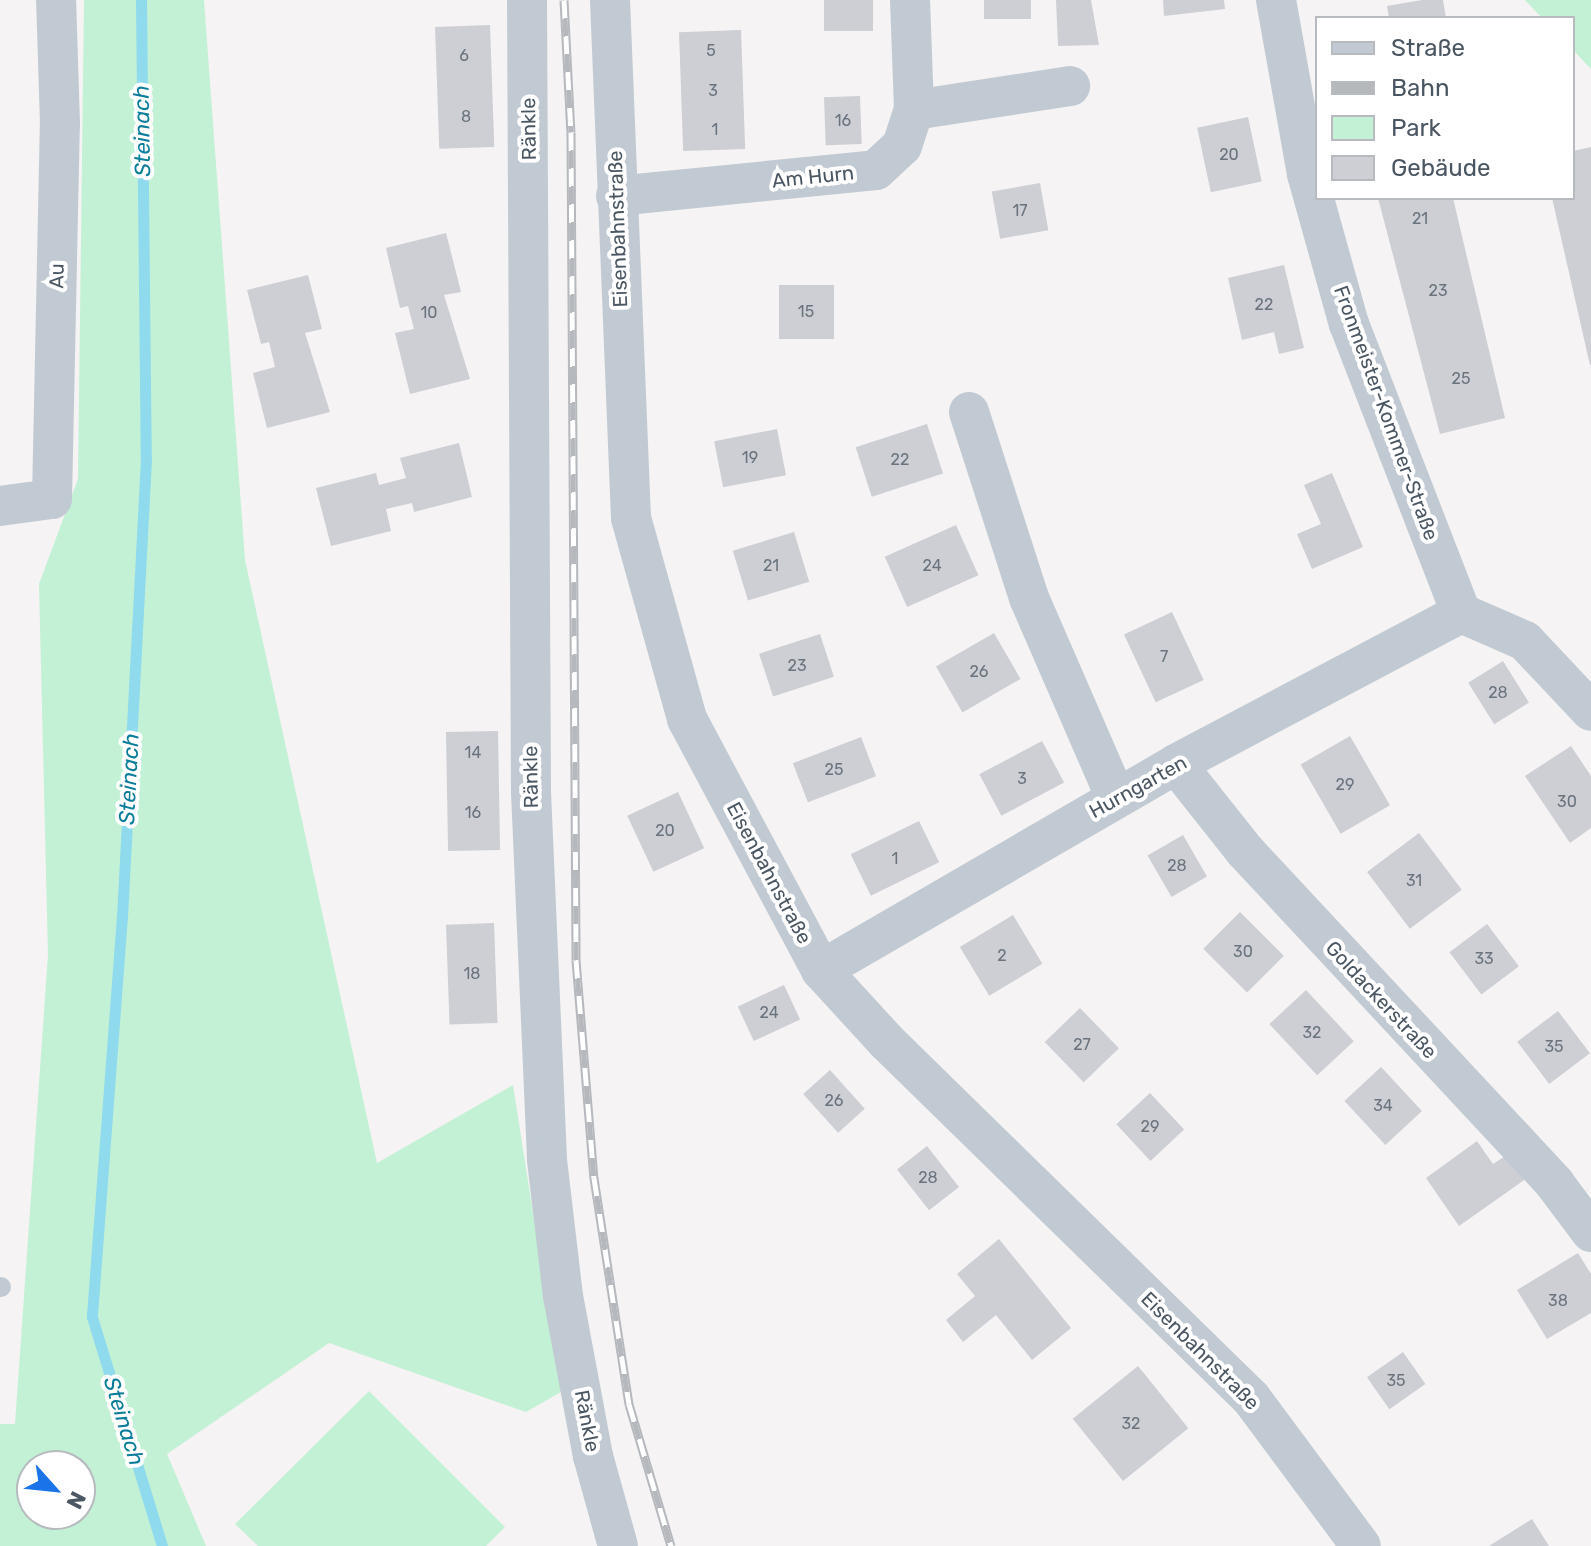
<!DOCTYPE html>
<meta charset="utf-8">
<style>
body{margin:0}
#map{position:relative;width:1591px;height:1546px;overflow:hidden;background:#f5f3f3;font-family:Rubik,sans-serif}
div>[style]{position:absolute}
.green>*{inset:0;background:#c3f1d5}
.stream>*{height:11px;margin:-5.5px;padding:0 5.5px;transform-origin:5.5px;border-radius:5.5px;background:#90daee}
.building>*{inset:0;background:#cdcfd5;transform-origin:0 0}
.service>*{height:20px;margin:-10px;padding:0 10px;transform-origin:10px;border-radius:10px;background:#c1cad2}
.minor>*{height:40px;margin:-20px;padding:0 20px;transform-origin:20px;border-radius:20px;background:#c1cad2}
.rail>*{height:9px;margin-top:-4.5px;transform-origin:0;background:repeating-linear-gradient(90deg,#fff 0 18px,#b5b8bd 0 36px);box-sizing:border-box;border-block:2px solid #b5b8bd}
span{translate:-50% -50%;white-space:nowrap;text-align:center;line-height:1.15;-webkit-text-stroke:8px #fff;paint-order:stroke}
.number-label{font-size:16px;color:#6b747e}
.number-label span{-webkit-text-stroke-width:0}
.street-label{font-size:20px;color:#4a5661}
.water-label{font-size:22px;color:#0c7c9b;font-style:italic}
.legend{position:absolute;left:1315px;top:16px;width:260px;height:184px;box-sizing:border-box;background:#fff;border:2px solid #b7bbc0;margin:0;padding:10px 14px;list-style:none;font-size:24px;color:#4a5661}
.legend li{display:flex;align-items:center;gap:16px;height:40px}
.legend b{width:40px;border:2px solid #b7bbc0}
.north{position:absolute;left:16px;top:1450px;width:80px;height:80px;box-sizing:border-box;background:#fff;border:2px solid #b7bbc0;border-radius:50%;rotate:117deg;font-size:22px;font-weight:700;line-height:32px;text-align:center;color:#4a5661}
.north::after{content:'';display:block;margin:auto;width:28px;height:36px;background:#1a73e8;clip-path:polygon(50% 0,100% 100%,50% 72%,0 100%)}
</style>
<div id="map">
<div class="green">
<i style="clip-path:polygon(evenodd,84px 0,204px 0,245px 560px,377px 1163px,513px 1085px,561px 1392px,526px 1412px,329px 1343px,167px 1454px,206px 1546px,0 1546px,0 1424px,15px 1424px,48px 955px,39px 584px,78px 479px,84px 0,32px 1466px,80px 1466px,80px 1514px,32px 1514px,32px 1466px)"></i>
<i style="clip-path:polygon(1525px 0,1591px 0,1591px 69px,1573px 50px,1573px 18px,1542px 18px)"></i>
<i style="clip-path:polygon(369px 1391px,505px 1527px,486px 1546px,258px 1546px,235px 1524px)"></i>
</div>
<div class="stream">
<i style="left:141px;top:0;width:459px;rotate:89.4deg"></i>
<i style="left:146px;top:459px;width:458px;rotate:93deg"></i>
<i style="left:122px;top:916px;width:402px;rotate:94.3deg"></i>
<i style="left:92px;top:1317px;width:239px;rotate:73deg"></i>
</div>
<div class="building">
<i style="left:824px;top:0;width:49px;height:31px"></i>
<i style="left:984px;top:0;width:47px;height:19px"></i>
<i style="clip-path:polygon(1056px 0,1091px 0,1099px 45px,1058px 46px)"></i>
<i style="clip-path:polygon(1163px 0,1224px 0,1225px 9px,1164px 16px)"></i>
<i style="clip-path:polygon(1422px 0,1443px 0,1446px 18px,1389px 18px,1387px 6px)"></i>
<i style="left:490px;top:25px;width:122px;height:55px;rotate:88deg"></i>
<i style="left:741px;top:30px;width:119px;height:62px;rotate:88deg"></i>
<i style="left:860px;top:96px;width:48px;height:36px;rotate:88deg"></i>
<i style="left:1248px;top:117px;width:66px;height:52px;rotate:78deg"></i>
<i style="clip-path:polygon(1591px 147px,1591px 365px,1590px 365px,1552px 198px,1573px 198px,1573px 151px)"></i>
<i style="left:1040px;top:183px;width:48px;height:49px;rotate:80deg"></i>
<i style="clip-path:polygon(1378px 198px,1453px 198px,1505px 418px,1440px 434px)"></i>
<i style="clip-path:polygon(446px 233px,461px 292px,444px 295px,470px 379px,410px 394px,395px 333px,414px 329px,408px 306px,400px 308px,386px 248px)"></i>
<i style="clip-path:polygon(1284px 265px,1304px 348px,1279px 354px,1274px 332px,1242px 340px,1228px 278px)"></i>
<i style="clip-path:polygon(308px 275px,322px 329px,305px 333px,330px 412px,267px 428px,253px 373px,275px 367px,269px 342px,261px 344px,247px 290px)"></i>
<i style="left:779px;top:285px;width:55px;height:54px"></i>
<i style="left:927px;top:424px;width:52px;height:75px;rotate:72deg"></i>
<i style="left:777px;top:429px;width:47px;height:64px;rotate:79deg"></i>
<i style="clip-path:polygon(459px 443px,472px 497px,414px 512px,412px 503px,386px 509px,391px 531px,331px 546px,316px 488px,376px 473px,379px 485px,406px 478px,400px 458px)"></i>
<i style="clip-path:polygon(1332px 473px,1363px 547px,1312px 569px,1297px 534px,1321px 524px,1304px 485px)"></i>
<i style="left:956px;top:525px;width:55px;height:78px;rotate:66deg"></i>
<i style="left:794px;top:532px;width:52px;height:64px;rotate:73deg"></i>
<i style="left:1172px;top:612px;width:75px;height:53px;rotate:65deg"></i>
<i style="left:994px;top:633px;width:53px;height:67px;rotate:60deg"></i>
<i style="left:820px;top:634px;width:45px;height:64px;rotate:72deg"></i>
<i style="left:1503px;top:661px;width:49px;height:41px;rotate:58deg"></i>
<i style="left:498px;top:731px;width:119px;height:52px;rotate:89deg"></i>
<i style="left:1350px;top:736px;width:80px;height:57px;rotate:60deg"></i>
<i style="left:861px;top:737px;width:42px;height:73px;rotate:69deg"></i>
<i style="left:1042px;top:741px;width:47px;height:71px;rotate:62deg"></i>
<i style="clip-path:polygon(1571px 746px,1591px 776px,1591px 828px,1570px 843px,1525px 776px)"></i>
<i style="left:678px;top:792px;width:62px;height:56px;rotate:65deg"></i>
<i style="left:919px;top:821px;width:46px;height:76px;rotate:64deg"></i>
<i style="left:1419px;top:833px;width:71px;height:65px;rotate:53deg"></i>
<i style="left:1183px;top:835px;width:48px;height:41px;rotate:60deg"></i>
<i style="left:1240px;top:912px;width:62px;height:52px;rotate:45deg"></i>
<i style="left:1013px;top:915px;width:57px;height:62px;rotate:59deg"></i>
<i style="left:494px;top:923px;width:100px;height:48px;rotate:88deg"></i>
<i style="left:1487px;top:924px;width:53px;height:47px;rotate:53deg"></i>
<i style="left:784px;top:985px;width:38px;height:51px;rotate:65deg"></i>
<i style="left:1306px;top:990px;width:70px;height:50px;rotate:47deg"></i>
<i style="left:1080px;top:1008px;width:56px;height:49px;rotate:46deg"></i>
<i style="left:1558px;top:1011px;width:53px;height:51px;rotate:53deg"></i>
<i style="left:1381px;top:1067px;width:60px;height:50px;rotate:47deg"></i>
<i style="left:830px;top:1070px;width:52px;height:36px;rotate:48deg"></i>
<i style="left:1150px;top:1093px;width:50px;height:46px;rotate:47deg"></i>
<i style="clip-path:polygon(1477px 1141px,1493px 1164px,1510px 1153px,1527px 1178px,1459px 1226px,1426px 1178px)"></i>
<i style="left:927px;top:1146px;width:52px;height:38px;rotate:52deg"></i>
<i style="clip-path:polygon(999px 1239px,1071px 1328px,1032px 1360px,996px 1315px,963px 1342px,946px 1320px,975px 1296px,957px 1274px)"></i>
<i style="clip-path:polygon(1578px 1253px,1591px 1274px,1591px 1313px,1547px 1339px,1517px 1290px)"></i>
<i style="left:1403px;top:1352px;width:39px;height:44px;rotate:55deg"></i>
<i style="left:1138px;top:1366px;width:80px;height:84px;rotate:51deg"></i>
<i style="clip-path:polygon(1532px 1519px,1549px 1546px,1489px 1546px)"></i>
</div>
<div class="service">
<i style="left:0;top:1287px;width:1px"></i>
</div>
<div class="minor">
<i style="left:527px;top:0;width:792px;rotate:89.71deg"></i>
<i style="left:531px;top:792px;width:368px;rotate:87.5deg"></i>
<i style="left:547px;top:1160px;width:137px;rotate:83.3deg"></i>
<i style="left:563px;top:1296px;width:163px;rotate:79.4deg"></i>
<i style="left:593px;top:1456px;width:93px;rotate:74.5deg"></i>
<i style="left:610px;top:0;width:518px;rotate:87.68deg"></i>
<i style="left:631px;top:518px;width:209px;rotate:74.4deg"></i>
<i style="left:687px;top:719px;width:285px;rotate:61.9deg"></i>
<i style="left:821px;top:970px;width:96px;rotate:47.5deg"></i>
<i style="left:886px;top:1041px;width:511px;rotate:44.37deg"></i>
<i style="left:1251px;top:1398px;width:184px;rotate:53.4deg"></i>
<i style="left:910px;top:0;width:110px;rotate:87.9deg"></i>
<i style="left:1276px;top:0;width:177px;rotate:79.9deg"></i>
<i style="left:1307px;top:174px;width:156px;rotate:74.4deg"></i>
<i style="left:1349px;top:324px;width:310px;rotate:68.8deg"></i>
<i style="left:1461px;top:613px;width:70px;rotate:23.6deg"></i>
<i style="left:1525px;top:641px;width:96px;rotate:46.7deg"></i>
<i style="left:616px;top:196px;width:261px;rotate:-5.7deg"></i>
<i style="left:876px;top:170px;width:35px;rotate:-43deg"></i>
<i style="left:902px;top:146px;width:38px;rotate:-72deg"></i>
<i style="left:914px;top:110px;width:158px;rotate:-8.7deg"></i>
<i style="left:969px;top:412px;width:195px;rotate:72.1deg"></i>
<i style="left:1029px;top:598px;width:218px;rotate:66.5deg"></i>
<i style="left:0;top:506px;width:52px;rotate:-7.7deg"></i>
<i style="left:52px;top:499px;width:375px;rotate:-88.8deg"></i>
<i style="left:60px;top:124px;width:124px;rotate:-91.8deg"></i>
<i style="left:1176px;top:764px;width:111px;rotate:51.6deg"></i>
<i style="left:1245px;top:851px;width:455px;rotate:47deg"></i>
<i style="left:1555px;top:1184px;width:60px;rotate:53.1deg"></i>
<i style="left:821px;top:970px;width:410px;rotate:-30.1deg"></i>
<i style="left:1176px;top:764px;width:323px;rotate:-27.9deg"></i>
</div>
<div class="rail">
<i style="left:564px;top:0;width:132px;rotate:87deg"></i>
<i style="left:571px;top:132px;width:828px;rotate:89.65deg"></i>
<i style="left:576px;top:960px;width:219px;rotate:85.3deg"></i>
<i style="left:594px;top:1178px;width:229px;rotate:81.2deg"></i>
<i style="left:629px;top:1404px;width:148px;rotate:73.5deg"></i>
</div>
<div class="number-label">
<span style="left:711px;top:51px">5</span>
<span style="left:464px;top:56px">6</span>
<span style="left:713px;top:91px">3</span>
<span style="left:466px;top:117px">8</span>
<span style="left:843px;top:121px">16</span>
<span style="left:715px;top:130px">1</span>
<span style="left:1229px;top:155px">20</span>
<span style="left:1020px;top:211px">17</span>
<span style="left:1420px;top:219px">21</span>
<span style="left:1438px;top:291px">23</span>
<span style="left:1264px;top:305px">22</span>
<span style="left:806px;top:312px">15</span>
<span style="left:429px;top:313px">10</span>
<span style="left:1461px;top:379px">25</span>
<span style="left:750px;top:458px">19</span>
<span style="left:900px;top:460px">22</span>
<span style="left:771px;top:566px">21</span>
<span style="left:932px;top:566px">24</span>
<span style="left:1164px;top:657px">7</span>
<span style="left:797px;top:666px">23</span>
<span style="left:979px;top:672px">26</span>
<span style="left:1498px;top:693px">28</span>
<span style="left:473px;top:753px">14</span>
<span style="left:834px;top:770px">25</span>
<span style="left:1022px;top:779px">3</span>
<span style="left:1345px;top:785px">29</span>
<span style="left:1567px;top:802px">30</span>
<span style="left:473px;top:813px">16</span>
<span style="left:665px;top:831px">20</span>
<span style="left:895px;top:859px">1</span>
<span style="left:1177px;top:866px">28</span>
<span style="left:1414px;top:881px">31</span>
<span style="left:1243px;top:952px">30</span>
<span style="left:1002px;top:956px">2</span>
<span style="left:1484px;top:959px">33</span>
<span style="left:472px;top:974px">18</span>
<span style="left:769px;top:1013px">24</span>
<span style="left:1312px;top:1033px">32</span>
<span style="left:1082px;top:1045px">27</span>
<span style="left:1554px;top:1047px">35</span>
<span style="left:834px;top:1101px">26</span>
<span style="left:1383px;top:1106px">34</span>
<span style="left:1150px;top:1127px">29</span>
<span style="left:928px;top:1178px">28</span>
<span style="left:1558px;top:1301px">38</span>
<span style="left:1396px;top:1381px">35</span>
<span style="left:1131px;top:1424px">32</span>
</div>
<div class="street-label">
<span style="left:529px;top:129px;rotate:-91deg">Ränkle</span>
<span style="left:813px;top:177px;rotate:-6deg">Am Hurn</span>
<span style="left:618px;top:229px;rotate:-92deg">Eisenbahnstraße</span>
<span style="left:57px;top:276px;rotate:-89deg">Au</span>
<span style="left:1386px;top:413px;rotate:70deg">Fronmeister-Kommer-Straße</span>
<span style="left:531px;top:777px;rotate:-91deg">Ränkle</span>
<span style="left:1138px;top:787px;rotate:-29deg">Hurngarten</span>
<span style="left:769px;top:873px;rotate:62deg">Eisenbahnstraße</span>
<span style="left:1381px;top:1000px;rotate:47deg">Goldackerstraße</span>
<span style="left:1200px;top:1351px;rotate:45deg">Eisenbahnstraße</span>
<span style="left:587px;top:1421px;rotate:79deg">Ränkle</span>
</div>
<div class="water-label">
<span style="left:142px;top:131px;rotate:-91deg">Steinach</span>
<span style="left:129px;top:779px;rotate:-87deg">Steinach</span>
<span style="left:124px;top:1421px;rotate:73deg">Steinach</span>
</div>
<ul class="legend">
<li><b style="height:10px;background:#c1cad2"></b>Straße</li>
<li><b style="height:10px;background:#b5b8bd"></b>Bahn</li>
<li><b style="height:22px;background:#c3f1d5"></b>Park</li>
<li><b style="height:22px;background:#cdcfd5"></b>Gebäude</li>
</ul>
<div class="north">N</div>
</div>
